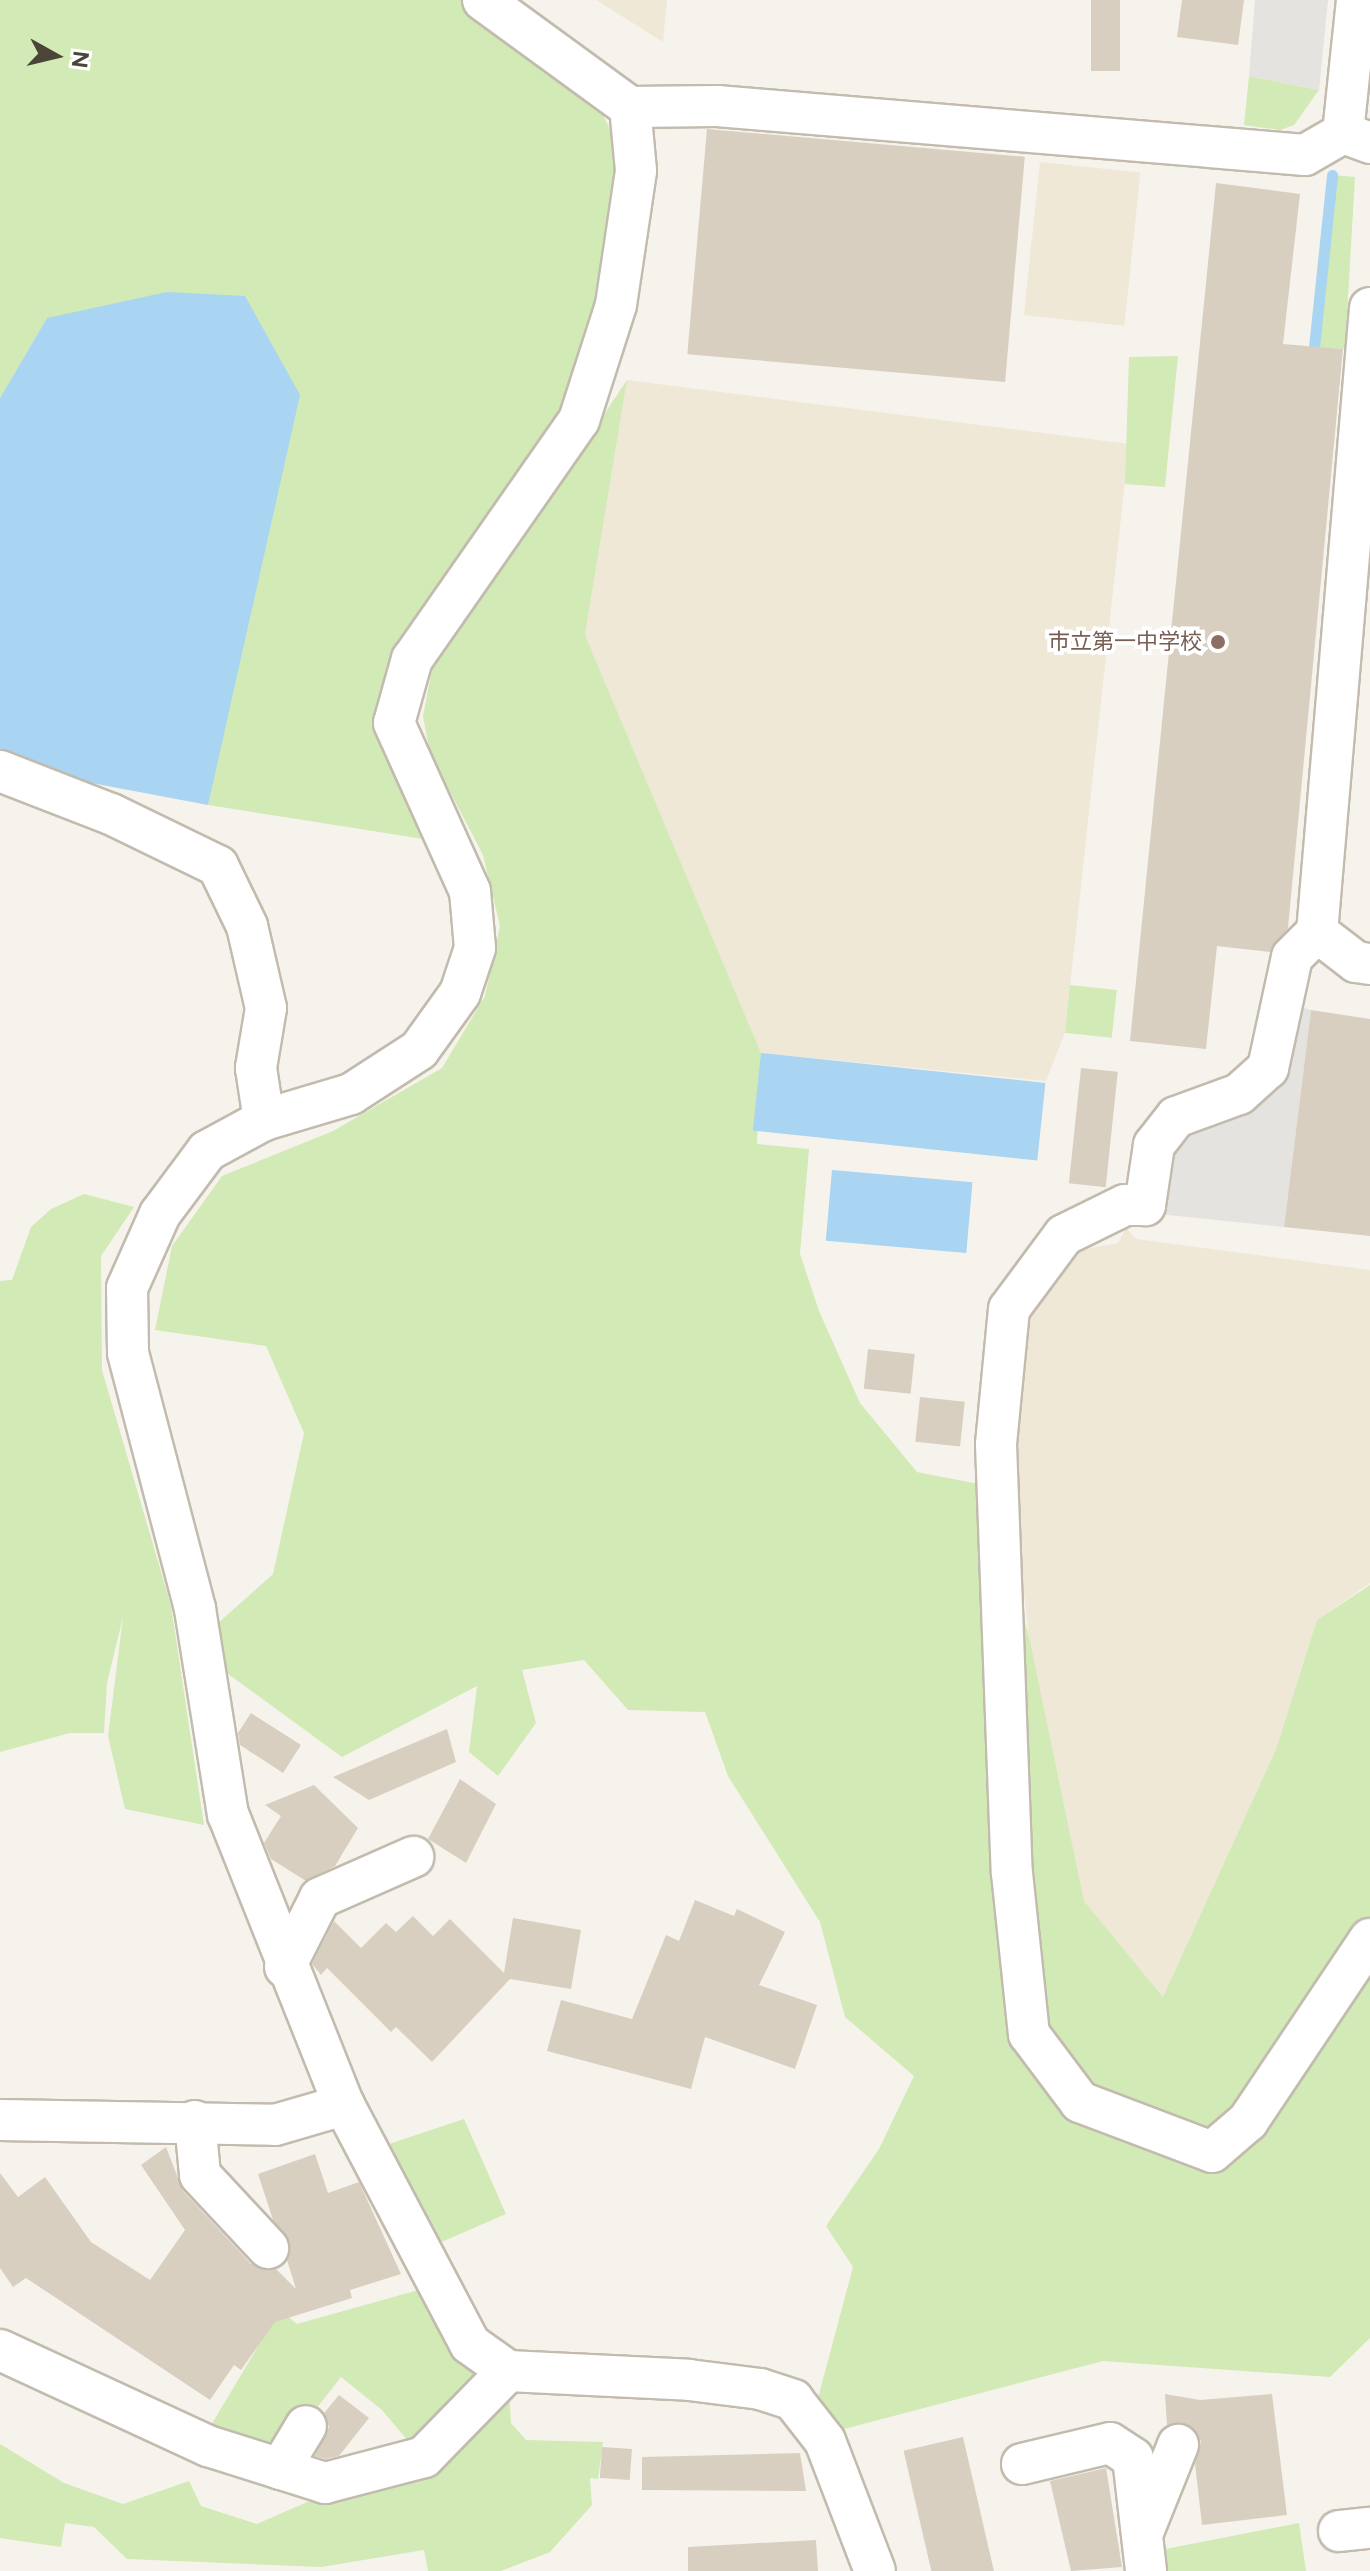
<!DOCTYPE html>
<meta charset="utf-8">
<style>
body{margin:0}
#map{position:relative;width:1370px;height:2571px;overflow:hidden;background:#f6f3ec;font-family:Figtree,"Noto Sans JP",sans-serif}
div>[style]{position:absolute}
.education>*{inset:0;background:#efe8d6;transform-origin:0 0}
.green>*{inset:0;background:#d2eab5;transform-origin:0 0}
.parking>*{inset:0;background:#e5e3e0}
.water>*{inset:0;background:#a9d4f2;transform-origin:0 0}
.stream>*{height:11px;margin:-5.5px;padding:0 5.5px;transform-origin:5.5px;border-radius:5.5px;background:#a9d4f2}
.building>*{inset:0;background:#d8cfc1;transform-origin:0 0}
.roads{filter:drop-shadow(2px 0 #c2bbae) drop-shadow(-2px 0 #c2bbae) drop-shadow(0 2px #c2bbae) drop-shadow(0 -2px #c2bbae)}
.minor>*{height:40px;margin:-20px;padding:0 20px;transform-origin:20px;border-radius:20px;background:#fff}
.dots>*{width:22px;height:22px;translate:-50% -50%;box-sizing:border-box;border:4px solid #fff;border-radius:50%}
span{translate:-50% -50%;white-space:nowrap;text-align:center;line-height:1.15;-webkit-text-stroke:8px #fff;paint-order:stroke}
.education-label{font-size:22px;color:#785e54}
.right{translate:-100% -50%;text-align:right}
.north{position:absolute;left:16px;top:16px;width:80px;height:80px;-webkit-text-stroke:6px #fff;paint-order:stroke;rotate:98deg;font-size:22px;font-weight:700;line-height:32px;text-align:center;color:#4b4439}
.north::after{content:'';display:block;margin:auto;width:28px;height:36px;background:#4b4439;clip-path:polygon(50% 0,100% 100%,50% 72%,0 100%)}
</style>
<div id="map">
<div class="education">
<i style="clip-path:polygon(597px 0,667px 0,663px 42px,596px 0)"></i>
<i style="left:1040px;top:162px;width:101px;height:154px;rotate:6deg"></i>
<i style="clip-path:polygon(627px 380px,1129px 444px,1065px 1033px,1046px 1081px,761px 1053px,585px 635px)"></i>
<i style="clip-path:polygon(1126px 1228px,1136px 1239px,1370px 1270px,1370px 1583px,1317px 1620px,1276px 1749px,1163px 1997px,1084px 1901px,1029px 1636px,1008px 1456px,1022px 1328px,1068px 1252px,1118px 1243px)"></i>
</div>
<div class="green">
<i style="clip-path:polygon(0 0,467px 0,583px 73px,612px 134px,621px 178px,602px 300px,571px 408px,392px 658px,436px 841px,208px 805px,247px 611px,47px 318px,0 398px)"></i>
<i style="clip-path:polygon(1249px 76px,1319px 90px,1294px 125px,1280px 130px,1244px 125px)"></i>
<i style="clip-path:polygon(1332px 175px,1355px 177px,1345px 349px,1314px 347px)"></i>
<i style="clip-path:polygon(1178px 356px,1165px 487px,1125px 484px,1129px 357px)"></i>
<i style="clip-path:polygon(627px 380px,585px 635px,761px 1053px,757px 1144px,809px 1149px,800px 1254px,819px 1311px,860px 1403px,917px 1472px,984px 1485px,1029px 1636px,1084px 1901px,1163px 1997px,1276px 1749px,1317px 1620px,1370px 1585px,1370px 2338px,1330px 2377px,1103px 2361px,844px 2429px,818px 2398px,853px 2267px,826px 2226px,879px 2149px,914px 2076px,845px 2017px,820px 1922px,728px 1776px,705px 1712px,628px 1710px,584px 1660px,522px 1670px,536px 1723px,498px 1776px,469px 1752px,477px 1686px,342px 1757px,224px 1671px,217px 1624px,273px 1574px,304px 1433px,266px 1346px,155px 1330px,172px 1246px,222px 1176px,333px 1131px,442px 1068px,485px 996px,500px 926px,483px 855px,430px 753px,423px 716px,432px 670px)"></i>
<i style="left:1070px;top:985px;width:47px;height:48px;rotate:6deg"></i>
<i style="clip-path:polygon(84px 1194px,134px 1207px,101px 1256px,102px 1370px,171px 1606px,204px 1825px,125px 1809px,108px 1736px,123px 1617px,107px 1683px,104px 1733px,70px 1733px,0 1752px,0 1281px,12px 1280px,31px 1227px,51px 1209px)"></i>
<i style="clip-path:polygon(464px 2119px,506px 2214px,437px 2244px,386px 2145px)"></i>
<i style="clip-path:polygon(422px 2289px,456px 2355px,476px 2368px,482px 2390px,414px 2448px,382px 2410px,341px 2377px,277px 2459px,207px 2432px,263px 2338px,263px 2296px,297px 2324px)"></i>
<i style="clip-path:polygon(509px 2391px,511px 2423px,526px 2440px,603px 2442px,598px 2479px,590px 2478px,592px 2505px,550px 2552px,501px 2571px,428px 2571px,424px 2550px,321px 2567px,127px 2559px,94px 2527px,65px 2523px,61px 2547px,0 2538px,0 2444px,64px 2483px,123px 2504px,189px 2481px,201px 2506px,257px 2524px,330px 2492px)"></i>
<i style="clip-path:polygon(1299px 2523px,1306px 2571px,1162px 2571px,1160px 2550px)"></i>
</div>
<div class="parking">
<i style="clip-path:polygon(1255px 0,1328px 0,1319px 90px,1249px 76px)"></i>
<i style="clip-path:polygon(1297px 1006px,1311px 1010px,1284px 1227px,1158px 1214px,1165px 1149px,1185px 1127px,1233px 1120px,1276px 1092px)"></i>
</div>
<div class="water">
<i style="clip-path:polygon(167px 292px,245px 296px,300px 395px,208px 805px,49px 775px,0 751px,0 398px,47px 318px)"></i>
<i style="left:761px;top:1053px;width:286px;height:78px;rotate:6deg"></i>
<i style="left:832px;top:1170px;width:141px;height:71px;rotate:5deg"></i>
</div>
<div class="stream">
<i style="left:1314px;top:347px;width:173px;rotate:-84deg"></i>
</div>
<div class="building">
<i style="left:1091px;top:0;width:29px;height:71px"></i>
<i style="clip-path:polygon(1182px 0,1244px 0,1238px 45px,1177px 37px)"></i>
<i style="left:707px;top:129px;width:319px;height:226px;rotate:5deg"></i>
<i style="clip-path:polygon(1216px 183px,1300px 194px,1283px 344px,1343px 349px,1288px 928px,1270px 952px,1217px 946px,1206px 1049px,1130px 1041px)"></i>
<i style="clip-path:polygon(1311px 1010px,1370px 1019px,1370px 1236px,1284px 1227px)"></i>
<i style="left:1081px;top:1068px;width:37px;height:116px;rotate:6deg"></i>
<i style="left:868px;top:1349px;width:47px;height:40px;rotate:6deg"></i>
<i style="left:920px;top:1397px;width:45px;height:45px;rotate:6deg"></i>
<i style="clip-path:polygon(251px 1713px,301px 1745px,283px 1773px,240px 1745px,238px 1733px)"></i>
<i style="clip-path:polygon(447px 1729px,456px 1762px,369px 1800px,333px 1777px)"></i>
<i style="clip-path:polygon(460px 1779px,496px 1804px,466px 1863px,428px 1839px)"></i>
<i style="clip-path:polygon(314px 1785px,358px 1828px,335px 1866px,306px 1881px,271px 1859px,264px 1843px,281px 1816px,265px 1805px)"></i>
<i style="clip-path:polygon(695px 1900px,734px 1916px,737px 1909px,785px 1932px,759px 1985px,817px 2005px,795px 2069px,705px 2037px,691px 2089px,547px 2051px,561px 2000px,632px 2019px,666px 1935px,679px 1941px)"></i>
<i style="clip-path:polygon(413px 1916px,433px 1936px,450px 1919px,504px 1973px,513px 1918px,581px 1930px,571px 1989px,510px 1979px,432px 2062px,396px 2027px,391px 2032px,327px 1968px,321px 1975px,312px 1964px,334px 1921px,361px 1948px,386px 1923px,396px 1932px)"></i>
<i style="clip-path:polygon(166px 2147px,183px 2191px,251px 2264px,276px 2269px,296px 2289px,287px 2260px,290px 2242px,273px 2220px,258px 2174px,315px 2154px,328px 2193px,359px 2182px,401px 2274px,350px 2290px,352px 2298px,275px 2322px,241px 2370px,234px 2365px,210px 2400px,26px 2278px,13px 2287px,0 2268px,0 2173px,18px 2197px,45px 2177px,91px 2242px,150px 2280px,185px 2230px,141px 2165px)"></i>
<i style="clip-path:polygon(1165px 2394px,1200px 2400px,1272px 2394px,1287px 2515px,1202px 2525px,1195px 2464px,1201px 2441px,1187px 2424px,1167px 2425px)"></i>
<i style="clip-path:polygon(339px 2395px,369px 2418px,339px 2456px,326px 2459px,315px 2456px,329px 2427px,324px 2413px)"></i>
<i style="left:963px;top:2437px;width:138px;height:61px;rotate:77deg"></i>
<i style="left:602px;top:2447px;width:30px;height:31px;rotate:4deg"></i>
<i style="clip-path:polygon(800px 2453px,806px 2491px,642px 2490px,642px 2457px)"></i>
<i style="clip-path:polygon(1106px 2468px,1122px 2567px,1071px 2571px,1050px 2481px)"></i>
<i style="clip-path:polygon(816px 2540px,818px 2571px,688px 2571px,688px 2547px)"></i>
</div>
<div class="roads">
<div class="minor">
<i style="left:483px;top:0;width:182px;rotate:36.1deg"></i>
<i style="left:630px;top:107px;width:87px;rotate:-0.7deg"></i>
<i style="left:717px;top:106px;width:590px;rotate:4.76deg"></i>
<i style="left:1305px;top:155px;width:44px;rotate:-30.1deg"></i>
<i style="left:1357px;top:0;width:134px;rotate:96deg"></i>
<i style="left:1343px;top:133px;width:29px;rotate:20deg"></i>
<i style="left:630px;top:107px;width:64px;rotate:84.6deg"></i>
<i style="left:636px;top:171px;width:135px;rotate:98.5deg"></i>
<i style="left:616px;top:305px;width:121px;rotate:107.8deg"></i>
<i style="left:579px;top:420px;width:292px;rotate:124.9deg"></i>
<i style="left:412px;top:659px;width:66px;rotate:105.7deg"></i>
<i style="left:394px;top:723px;width:184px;rotate:65.7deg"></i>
<i style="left:470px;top:891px;width:57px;rotate:85deg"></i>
<i style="left:475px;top:948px;width:47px;rotate:108.4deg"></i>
<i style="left:460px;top:993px;width:70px;rotate:125.7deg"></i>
<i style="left:419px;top:1050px;width:81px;rotate:147.1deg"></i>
<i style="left:351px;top:1094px;width:91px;rotate:163.4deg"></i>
<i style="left:264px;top:1120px;width:65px;rotate:151.5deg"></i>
<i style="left:207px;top:1151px;width:79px;rotate:126.7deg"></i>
<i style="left:160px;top:1214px;width:81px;rotate:114deg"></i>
<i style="left:127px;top:1288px;width:65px;rotate:89.1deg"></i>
<i style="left:128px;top:1353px;width:265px;rotate:75.3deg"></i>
<i style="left:195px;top:1609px;width:208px;rotate:80.9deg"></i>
<i style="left:228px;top:1814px;width:313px;rotate:68.3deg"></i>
<i style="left:344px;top:2105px;width:270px;rotate:62.2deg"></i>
<i style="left:470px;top:2344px;width:47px;rotate:35.4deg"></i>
<i style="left:508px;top:2371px;width:181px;rotate:2.8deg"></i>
<i style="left:689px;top:2380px;width:72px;rotate:7.2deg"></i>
<i style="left:760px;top:2389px;width:35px;rotate:18deg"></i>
<i style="left:793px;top:2400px;width:52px;rotate:52deg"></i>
<i style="left:825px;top:2441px;width:139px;rotate:69deg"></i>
<i style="left:1370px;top:308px;width:626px;rotate:94.85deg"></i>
<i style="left:1317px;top:932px;width:49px;rotate:37.6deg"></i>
<i style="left:1356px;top:962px;width:14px;rotate:8deg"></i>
<i style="left:0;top:771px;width:119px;rotate:21.2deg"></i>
<i style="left:111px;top:814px;width:119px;rotate:25.9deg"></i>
<i style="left:218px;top:866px;width:67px;rotate:64.2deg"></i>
<i style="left:247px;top:926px;width:84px;rotate:77deg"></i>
<i style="left:266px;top:1008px;width:61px;rotate:99.5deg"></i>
<i style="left:256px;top:1068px;width:53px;rotate:81.3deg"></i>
<i style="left:1317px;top:932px;width:35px;rotate:135deg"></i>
<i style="left:1292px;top:957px;width:114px;rotate:102.2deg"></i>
<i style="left:1268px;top:1068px;width:39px;rotate:138deg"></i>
<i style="left:1239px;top:1094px;width:67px;rotate:159.9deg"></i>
<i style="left:1176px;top:1117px;width:36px;rotate:128deg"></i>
<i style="left:1154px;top:1145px;width:61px;rotate:98.5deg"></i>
<i style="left:1145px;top:1205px;width:20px;rotate:180deg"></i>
<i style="left:1125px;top:1205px;width:68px;rotate:153.8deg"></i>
<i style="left:1064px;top:1235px;width:92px;rotate:126.6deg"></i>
<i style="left:1009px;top:1309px;width:136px;rotate:95.5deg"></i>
<i style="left:996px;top:1444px;width:429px;rotate:87.9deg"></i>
<i style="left:1012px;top:1873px;width:162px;rotate:84deg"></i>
<i style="left:1029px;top:2034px;width:85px;rotate:53.1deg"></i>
<i style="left:1080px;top:2102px;width:141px;rotate:20.7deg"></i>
<i style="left:1212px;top:2152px;width:48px;rotate:-40.7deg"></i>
<i style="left:1248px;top:2121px;width:219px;rotate:-56.2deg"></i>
<i style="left:285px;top:1967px;width:77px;rotate:-63.1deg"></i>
<i style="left:320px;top:1898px;width:102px;rotate:-23.8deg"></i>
<i style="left:0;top:2120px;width:275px;rotate:1deg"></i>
<i style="left:275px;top:2125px;width:72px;rotate:-16.2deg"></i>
<i style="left:195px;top:2121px;width:54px;rotate:84.7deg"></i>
<i style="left:200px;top:2175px;width:100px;rotate:47deg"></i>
<i style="left:0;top:2350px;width:229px;rotate:24.8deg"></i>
<i style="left:208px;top:2446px;width:123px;rotate:17.5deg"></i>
<i style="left:325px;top:2483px;width:102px;rotate:-14.7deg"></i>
<i style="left:424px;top:2457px;width:120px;rotate:-45.7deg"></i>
<i style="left:1022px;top:2464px;width:90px;rotate:-13.4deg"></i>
<i style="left:1110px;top:2443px;width:27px;rotate:33deg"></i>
<i style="left:1133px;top:2458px;width:114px;rotate:83.4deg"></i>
<i style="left:280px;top:2469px;width:50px;rotate:-58.8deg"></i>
<i style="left:1339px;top:2531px;width:31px;rotate:-6deg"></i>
<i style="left:1143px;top:2532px;width:94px;rotate:-68.1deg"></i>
</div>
</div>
<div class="dots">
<i style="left:1218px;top:642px;background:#8d6e63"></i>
</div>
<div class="education-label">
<span class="right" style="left:1202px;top:642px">市立第一中学校</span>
</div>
<div class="north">N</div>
</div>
